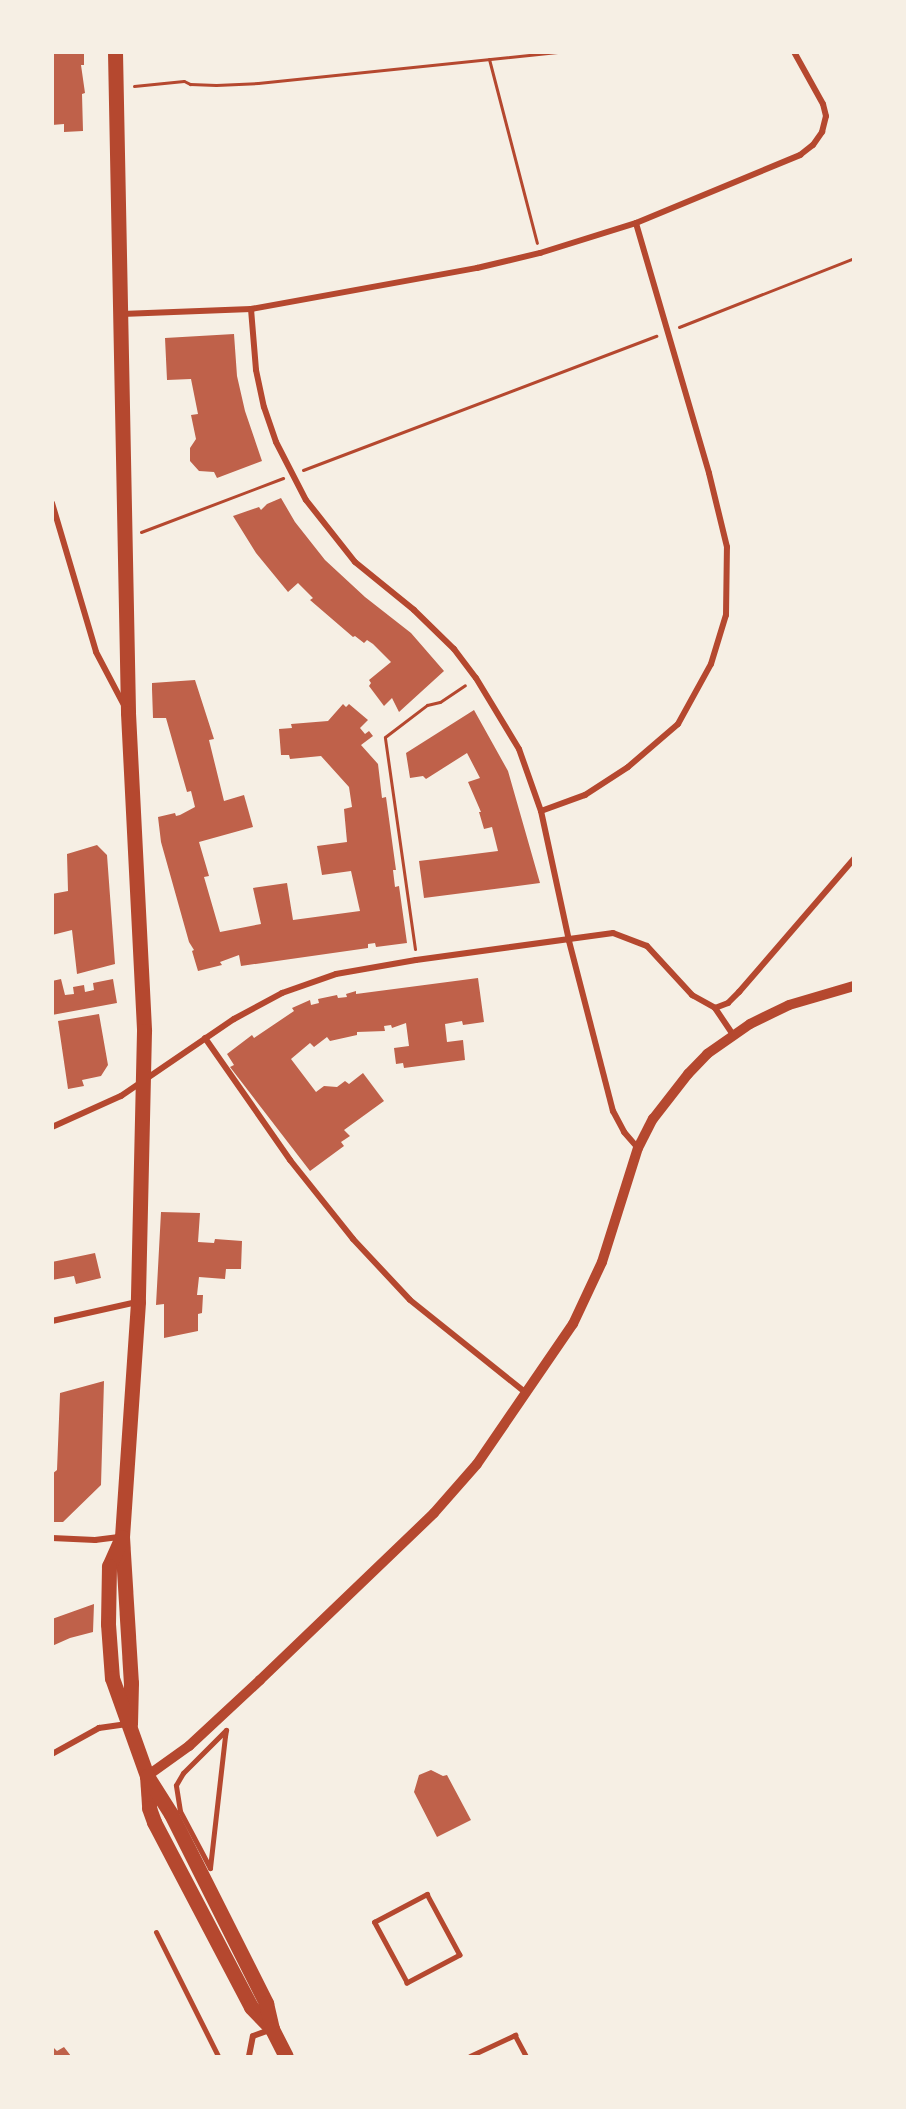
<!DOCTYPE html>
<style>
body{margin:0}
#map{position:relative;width:906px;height:2109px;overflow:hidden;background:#f6efe4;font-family:"Roboto Serif",serif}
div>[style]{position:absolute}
.building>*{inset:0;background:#bf614a}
.path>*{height:3px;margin:-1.5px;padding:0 1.5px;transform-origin:1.5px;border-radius:1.5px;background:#b5482f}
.service>*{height:4.5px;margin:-2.25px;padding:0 2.25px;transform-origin:2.25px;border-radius:2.25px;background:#b5482f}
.pedestrian>*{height:5px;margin:-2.5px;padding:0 2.5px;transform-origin:2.5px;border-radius:2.5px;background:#b5482f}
.minor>*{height:6px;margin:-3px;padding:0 3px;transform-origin:3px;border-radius:3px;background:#b5482f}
.tertiary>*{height:10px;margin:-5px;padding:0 5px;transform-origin:5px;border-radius:5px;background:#b5482f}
.primary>*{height:15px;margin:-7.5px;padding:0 7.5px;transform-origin:7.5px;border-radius:7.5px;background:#b5482f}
span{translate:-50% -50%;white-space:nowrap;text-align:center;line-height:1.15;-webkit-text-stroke:6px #f6efe4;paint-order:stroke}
.frame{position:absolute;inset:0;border:54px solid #f6efe4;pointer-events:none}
</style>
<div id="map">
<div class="building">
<i style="clip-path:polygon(52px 52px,84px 52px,84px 65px,81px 65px,85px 93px,82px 94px,83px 131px,64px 132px,64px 124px,52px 125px)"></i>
<i style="clip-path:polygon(234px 334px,237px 376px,245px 411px,262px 461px,217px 478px,214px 472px,199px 471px,190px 461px,190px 448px,196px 439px,191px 415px,198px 414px,191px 379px,167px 380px,165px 338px)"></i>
<i style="clip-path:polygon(281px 498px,295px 522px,325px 560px,365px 597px,411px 633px,444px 671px,399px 712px,392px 698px,384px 706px,369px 686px,371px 683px,369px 680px,391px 662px,373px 644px,367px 640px,364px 643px,355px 636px,353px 637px,310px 600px,313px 598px,298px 583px,288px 592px,256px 553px,233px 516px,259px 507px,261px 510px,267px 504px)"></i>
<i style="clip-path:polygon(195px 680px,214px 739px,209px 740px,224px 801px,244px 795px,253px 827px,199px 842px,209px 876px,204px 877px,220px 932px,261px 924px,253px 888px,287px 883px,293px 920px,360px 911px,351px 871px,322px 875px,317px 846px,347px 842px,344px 809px,352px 807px,349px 787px,321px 756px,290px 759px,289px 755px,281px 755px,279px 729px,292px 728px,291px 724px,328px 721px,343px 704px,346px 707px,349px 704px,368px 720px,360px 728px,365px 734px,369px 731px,373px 736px,361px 745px,378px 764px,382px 798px,386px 797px,396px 870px,393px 870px,395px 887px,399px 886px,407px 943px,376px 947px,375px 943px,368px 944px,368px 948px,241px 966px,239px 955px,220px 962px,222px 965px,198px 971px,192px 951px,194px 950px,189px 942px,161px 842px,158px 817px,175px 813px,176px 816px,180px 815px,195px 807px,191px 791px,187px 792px,166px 718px,153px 718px,152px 689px,152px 683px)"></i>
<i style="clip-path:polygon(474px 710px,508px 771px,540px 883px,424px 898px,419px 861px,498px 851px,492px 827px,484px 829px,479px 812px,481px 812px,468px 782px,480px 778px,467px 753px,426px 779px,423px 776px,410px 778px,406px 753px)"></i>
<i style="clip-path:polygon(97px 845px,107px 855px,115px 964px,77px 974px,72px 930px,52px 935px,52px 894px,68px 891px,67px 854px)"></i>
<i style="clip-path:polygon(478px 978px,484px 1022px,463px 1025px,462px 1021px,445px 1024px,447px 1042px,463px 1040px,465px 1060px,404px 1068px,403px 1063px,396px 1064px,394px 1048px,409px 1046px,406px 1023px,392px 1028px,391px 1025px,384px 1026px,385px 1031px,357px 1032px,357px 1035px,330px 1041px,327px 1037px,314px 1047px,310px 1043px,291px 1059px,316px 1092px,324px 1086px,337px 1087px,345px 1081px,349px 1084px,363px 1073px,384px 1101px,344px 1130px,350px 1136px,341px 1142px,344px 1146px,310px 1171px,230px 1067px,234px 1065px,227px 1054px,252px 1035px,254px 1038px,294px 1011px,292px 1008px,310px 1000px,311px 1005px,319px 1003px,318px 999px,337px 995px,338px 998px,347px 997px,346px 994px,356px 991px,356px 994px)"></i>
<i style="clip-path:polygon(61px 979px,65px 995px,74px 994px,73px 987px,84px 985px,85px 992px,94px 990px,93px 983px,113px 979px,117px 1003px,52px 1015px,52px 981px)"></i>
<i style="clip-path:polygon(99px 1014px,108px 1065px,101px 1076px,82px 1080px,84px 1086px,68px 1089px,58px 1021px)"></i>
<i style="clip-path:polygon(161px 1212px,200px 1213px,198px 1242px,214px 1243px,215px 1239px,242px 1241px,241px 1269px,226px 1269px,225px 1279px,199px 1277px,197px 1295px,203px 1295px,202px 1313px,198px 1314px,198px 1331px,164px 1338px,164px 1304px,156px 1305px)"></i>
<i style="clip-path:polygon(95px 1253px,101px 1278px,76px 1284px,74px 1276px,52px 1280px,52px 1262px)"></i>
<i style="clip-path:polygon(104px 1381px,101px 1485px,63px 1522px,52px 1522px,52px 1474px,57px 1470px,60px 1393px)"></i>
<i style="clip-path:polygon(94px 1604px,93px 1632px,70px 1638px,52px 1646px,52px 1619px)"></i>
<i style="clip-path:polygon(431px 1770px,443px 1776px,447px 1775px,471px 1820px,437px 1837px,414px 1792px,419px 1775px)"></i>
<i style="clip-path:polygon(52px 2046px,57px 2051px,64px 2047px,71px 2056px,52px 2056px)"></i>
</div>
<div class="path">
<i style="left:489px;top:59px;width:190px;rotate:75.4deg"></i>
<i style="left:134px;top:86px;width:50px;rotate:-5.7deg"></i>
<i style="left:184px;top:81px;width:7px;rotate:27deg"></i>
<i style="left:190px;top:84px;width:26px;rotate:2deg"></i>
<i style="left:216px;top:85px;width:42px;rotate:-2.7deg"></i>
<i style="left:258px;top:83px;width:301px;rotate:-5.9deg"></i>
<i style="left:679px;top:327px;width:188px;rotate:-21.5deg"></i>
<i style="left:303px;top:470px;width:378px;rotate:-20.8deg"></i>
<i style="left:141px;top:532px;width:152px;rotate:-20.8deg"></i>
<i style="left:415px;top:949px;width:214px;rotate:-98.1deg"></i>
<i style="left:385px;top:737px;width:53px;rotate:-37.3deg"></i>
<i style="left:427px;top:705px;width:13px;rotate:-13deg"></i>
<i style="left:440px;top:702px;width:30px;rotate:-34deg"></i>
</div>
<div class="service">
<i style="left:427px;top:1894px;width:69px;rotate:61.6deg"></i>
<i style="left:460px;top:1955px;width:60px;rotate:152.2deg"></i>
<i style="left:407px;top:1983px;width:69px;rotate:-118.4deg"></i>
<i style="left:374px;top:1922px;width:60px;rotate:-27.8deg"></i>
<i style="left:470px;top:2056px;width:50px;rotate:-25deg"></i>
<i style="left:515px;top:2035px;width:24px;rotate:62deg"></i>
</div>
<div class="pedestrian">
<i style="left:226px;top:1730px;width:6px;rotate:99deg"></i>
<i style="left:225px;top:1736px;width:133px;rotate:96.5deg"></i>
<i style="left:210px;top:1868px;width:64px;rotate:-117.8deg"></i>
<i style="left:180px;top:1811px;width:26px;rotate:-99deg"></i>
<i style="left:176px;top:1785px;width:14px;rotate:-60deg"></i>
<i style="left:183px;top:1773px;width:61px;rotate:-45deg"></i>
<i style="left:156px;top:1932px;width:139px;rotate:63.4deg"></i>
</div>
<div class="minor">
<i style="left:251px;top:309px;width:61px;rotate:85.3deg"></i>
<i style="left:256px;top:370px;width:38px;rotate:78deg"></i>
<i style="left:264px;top:407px;width:37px;rotate:71deg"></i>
<i style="left:276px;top:442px;width:65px;rotate:62.7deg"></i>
<i style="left:306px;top:500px;width:79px;rotate:51.7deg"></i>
<i style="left:355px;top:562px;width:76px;rotate:39.1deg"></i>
<i style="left:414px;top:610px;width:56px;rotate:44.3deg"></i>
<i style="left:454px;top:649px;width:36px;rotate:53deg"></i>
<i style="left:476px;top:678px;width:83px;rotate:58.8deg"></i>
<i style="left:519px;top:749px;width:66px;rotate:70.5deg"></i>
<i style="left:541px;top:811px;width:133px;rotate:77.8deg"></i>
<i style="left:569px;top:941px;width:176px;rotate:75.5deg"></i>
<i style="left:613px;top:1111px;width:24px;rotate:62deg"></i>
<i style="left:624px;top:1132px;width:21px;rotate:49deg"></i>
<i style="left:122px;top:314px;width:129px;rotate:-2.2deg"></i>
<i style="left:251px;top:309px;width:230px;rotate:-10.3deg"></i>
<i style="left:477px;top:268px;width:65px;rotate:-13.4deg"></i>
<i style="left:540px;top:253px;width:101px;rotate:-17.4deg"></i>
<i style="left:636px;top:223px;width:178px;rotate:-22.5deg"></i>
<i style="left:800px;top:155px;width:16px;rotate:-38deg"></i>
<i style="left:813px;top:145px;width:16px;rotate:-55deg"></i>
<i style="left:822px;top:132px;width:16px;rotate:-76deg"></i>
<i style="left:826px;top:116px;width:12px;rotate:-104deg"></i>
<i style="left:823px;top:104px;width:60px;rotate:-119.1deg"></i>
<i style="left:52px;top:503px;width:155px;rotate:73.5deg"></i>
<i style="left:96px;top:652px;width:60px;rotate:62.2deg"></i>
<i style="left:541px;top:811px;width:47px;rotate:-20deg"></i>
<i style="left:585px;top:795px;width:51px;rotate:-33.1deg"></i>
<i style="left:628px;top:767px;width:66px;rotate:-40.7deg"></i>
<i style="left:678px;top:724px;width:68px;rotate:-61.2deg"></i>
<i style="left:711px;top:664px;width:51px;rotate:-73deg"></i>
<i style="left:726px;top:615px;width:68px;rotate:-89.2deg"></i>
<i style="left:727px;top:547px;width:76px;rotate:-103.7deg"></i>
<i style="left:709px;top:473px;width:260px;rotate:-106.3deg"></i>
<i style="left:715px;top:1008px;width:14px;rotate:-21deg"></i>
<i style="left:728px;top:1003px;width:16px;rotate:-45deg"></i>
<i style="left:739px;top:992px;width:176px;rotate:-49.2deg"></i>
<i style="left:715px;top:1008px;width:32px;rotate:56deg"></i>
<i style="left:205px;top:1038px;width:149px;rotate:55.1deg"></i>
<i style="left:290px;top:1160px;width:101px;rotate:51.4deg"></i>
<i style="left:353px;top:1239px;width:83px;rotate:46.9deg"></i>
<i style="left:410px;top:1300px;width:149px;rotate:38.7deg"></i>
<i style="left:52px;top:1127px;width:76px;rotate:-24.2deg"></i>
<i style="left:121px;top:1096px;width:137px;rotate:-34.3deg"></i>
<i style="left:234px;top:1019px;width:55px;rotate:-28.4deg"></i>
<i style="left:282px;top:993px;width:57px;rotate:-19.4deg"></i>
<i style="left:336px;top:974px;width:81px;rotate:-9.9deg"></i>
<i style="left:416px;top:960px;width:199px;rotate:-7.8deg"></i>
<i style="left:613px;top:933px;width:36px;rotate:21deg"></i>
<i style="left:647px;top:946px;width:67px;rotate:47.4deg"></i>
<i style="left:692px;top:995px;width:26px;rotate:29deg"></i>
<i style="left:52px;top:1321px;width:87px;rotate:-12.6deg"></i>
<i style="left:52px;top:1538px;width:43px;rotate:2.7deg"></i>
<i style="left:95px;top:1540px;width:26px;rotate:-7deg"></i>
<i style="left:52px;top:1754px;width:54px;rotate:-29deg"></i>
<i style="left:99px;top:1728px;width:30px;rotate:-8deg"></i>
<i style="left:249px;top:2056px;width:20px;rotate:-79deg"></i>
<i style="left:253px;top:2036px;width:20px;rotate:-20deg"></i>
</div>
<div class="tertiary">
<i style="left:147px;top:1776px;width:52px;rotate:-35.5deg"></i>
<i style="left:189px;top:1746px;width:97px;rotate:-42.9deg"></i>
<i style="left:260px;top:1680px;width:241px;rotate:-43.8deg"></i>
<i style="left:434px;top:1513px;width:65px;rotate:-48.7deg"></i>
<i style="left:477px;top:1464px;width:170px;rotate:-55.6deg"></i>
<i style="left:573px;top:1324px;width:68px;rotate:-64.9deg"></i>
<i style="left:602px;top:1262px;width:120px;rotate:-72.5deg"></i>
<i style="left:638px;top:1148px;width:33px;rotate:-63deg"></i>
<i style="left:653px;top:1119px;width:57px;rotate:-52.1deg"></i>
<i style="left:688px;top:1074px;width:28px;rotate:-46deg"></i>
<i style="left:707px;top:1054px;width:52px;rotate:-34.9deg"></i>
<i style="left:750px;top:1024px;width:43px;rotate:-26deg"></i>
<i style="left:789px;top:1005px;width:68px;rotate:-16.3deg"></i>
</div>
<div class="primary">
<i style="left:115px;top:52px;width:661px;rotate:88.87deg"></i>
<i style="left:128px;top:713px;width:318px;rotate:87.1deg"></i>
<i style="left:144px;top:1031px;width:271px;rotate:91.3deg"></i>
<i style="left:138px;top:1302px;width:236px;rotate:93.9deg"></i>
<i style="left:122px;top:1537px;width:146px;rotate:86.5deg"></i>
<i style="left:131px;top:1683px;width:41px;rotate:91.4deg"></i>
<i style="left:122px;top:1537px;width:32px;rotate:114deg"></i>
<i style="left:109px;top:1566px;width:58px;rotate:91deg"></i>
<i style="left:108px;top:1624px;width:54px;rotate:85.8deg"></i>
<i style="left:112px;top:1678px;width:104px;rotate:70.3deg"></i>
<i style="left:147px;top:1776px;width:32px;rotate:86deg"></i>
<i style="left:149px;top:1808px;width:15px;rotate:70deg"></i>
<i style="left:154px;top:1822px;width:209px;rotate:62.3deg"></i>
<i style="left:251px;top:2007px;width:30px;rotate:46deg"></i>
<i style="left:147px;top:1776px;width:45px;rotate:57.7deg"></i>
<i style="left:171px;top:1814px;width:212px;rotate:63.3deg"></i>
<i style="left:266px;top:2003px;width:27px;rotate:77deg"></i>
<i style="left:272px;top:2029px;width:30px;rotate:63deg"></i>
</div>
<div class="frame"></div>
</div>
